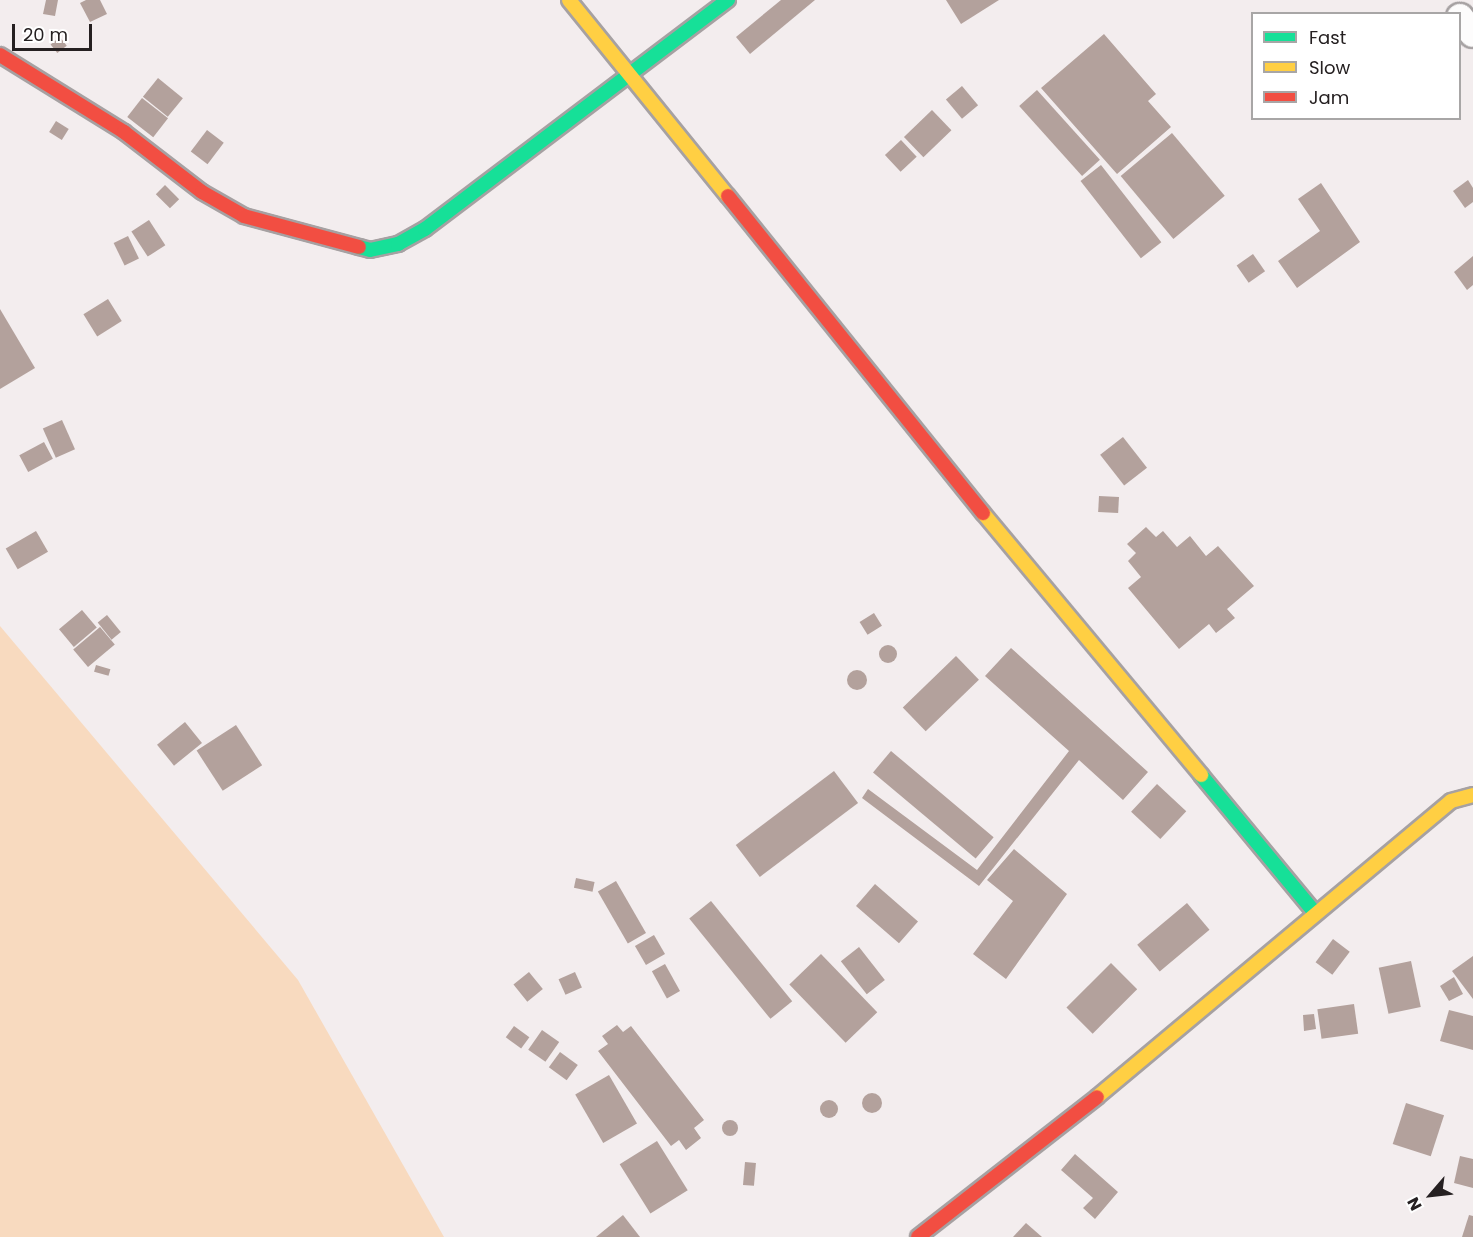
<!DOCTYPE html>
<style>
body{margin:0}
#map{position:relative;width:1473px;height:1237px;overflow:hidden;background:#f3edee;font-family:Poppins,sans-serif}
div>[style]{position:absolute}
.green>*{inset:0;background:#f8dabf}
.building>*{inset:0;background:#b3a19c;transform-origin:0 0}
.round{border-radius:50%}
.roads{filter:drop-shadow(2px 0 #a6a1a2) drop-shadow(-2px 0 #a6a1a2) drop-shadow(0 2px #a6a1a2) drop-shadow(0 -2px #a6a1a2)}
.street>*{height:26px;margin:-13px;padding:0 13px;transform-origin:13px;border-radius:13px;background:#fdfcfc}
.fast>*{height:14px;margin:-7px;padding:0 7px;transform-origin:7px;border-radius:7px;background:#16e098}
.slow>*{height:14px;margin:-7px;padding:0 7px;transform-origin:7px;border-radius:7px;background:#ffcf43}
.jam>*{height:14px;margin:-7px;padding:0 7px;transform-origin:7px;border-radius:7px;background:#f24e42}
span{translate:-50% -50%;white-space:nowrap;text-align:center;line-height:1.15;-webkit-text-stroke:6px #fff;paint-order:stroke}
.legend{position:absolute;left:1251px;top:12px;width:210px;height:108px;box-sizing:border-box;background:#fff;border:2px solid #a8a6a6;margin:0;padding:8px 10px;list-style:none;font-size:18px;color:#252021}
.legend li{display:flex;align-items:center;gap:12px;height:30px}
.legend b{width:30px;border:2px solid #a8a6a6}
.north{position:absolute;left:1401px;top:1165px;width:60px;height:60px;-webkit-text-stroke:4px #fff;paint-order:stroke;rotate:242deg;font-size:16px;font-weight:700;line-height:24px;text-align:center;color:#252021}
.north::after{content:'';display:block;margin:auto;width:21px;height:27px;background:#252021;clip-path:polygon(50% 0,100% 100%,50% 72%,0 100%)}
.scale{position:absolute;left:12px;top:24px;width:80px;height:27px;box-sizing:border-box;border:3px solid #252021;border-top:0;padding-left:8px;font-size:18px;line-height:21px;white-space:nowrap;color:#252021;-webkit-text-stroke:4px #fff;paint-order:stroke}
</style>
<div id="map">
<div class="green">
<i style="clip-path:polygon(0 626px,298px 980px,444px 1237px,0 1237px)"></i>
</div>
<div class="building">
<i style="clip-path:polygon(46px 0,58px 0,55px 16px,43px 14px)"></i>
<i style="clip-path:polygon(86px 0,100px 0,107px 14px,90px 22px,80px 3px)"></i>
<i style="clip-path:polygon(781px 0,815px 0,750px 54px,736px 37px)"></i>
<i style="clip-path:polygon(946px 0,999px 0,961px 24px)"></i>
<i style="clip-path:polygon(1104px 34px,1156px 94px,1148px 101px,1171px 127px,1117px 174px,1041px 88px)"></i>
<i style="left:60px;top:37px;width:11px;height:12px;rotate:52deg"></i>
<i style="left:158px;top:78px;width:32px;height:24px;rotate:39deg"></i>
<i style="left:962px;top:86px;width:25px;height:21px;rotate:50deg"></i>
<i style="left:1037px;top:90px;width:94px;height:24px;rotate:48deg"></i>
<i style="left:142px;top:98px;width:33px;height:24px;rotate:38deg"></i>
<i style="left:932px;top:110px;width:28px;height:39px;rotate:46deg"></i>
<i style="left:56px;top:121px;width:15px;height:13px;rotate:32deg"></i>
<i style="left:207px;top:130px;width:21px;height:27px;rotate:37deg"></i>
<i style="left:1172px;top:133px;width:82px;height:67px;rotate:50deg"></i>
<i style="left:901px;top:140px;width:23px;height:22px;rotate:47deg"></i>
<i style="left:1101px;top:165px;width:98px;height:26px;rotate:52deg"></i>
<i style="clip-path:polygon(1468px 180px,1473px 188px,1473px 202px,1465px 208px,1453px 191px)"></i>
<i style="clip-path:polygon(1321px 183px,1360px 242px,1297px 288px,1278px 261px,1320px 231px,1298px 199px)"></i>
<i style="left:165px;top:185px;width:20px;height:13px;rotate:45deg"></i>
<i style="left:149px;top:220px;width:30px;height:21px;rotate:57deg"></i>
<i style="left:128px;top:236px;width:25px;height:16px;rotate:64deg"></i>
<i style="left:1253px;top:254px;width:21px;height:20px;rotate:55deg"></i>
<i style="clip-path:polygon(1473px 256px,1473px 285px,1467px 290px,1454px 272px)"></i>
<i style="left:108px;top:299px;width:26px;height:29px;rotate:58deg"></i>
<i style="clip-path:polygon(0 309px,35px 368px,0 389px)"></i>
<i style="left:62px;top:420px;width:32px;height:21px;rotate:66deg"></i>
<i style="left:1123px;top:437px;width:39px;height:29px;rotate:52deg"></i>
<i style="left:44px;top:442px;width:19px;height:28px;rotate:62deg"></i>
<i style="left:1099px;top:496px;width:20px;height:16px;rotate:3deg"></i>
<i style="clip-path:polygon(1146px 527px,1156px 537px,1163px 531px,1177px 547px,1190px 536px,1206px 556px,1218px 546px,1254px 586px,1227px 609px,1235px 618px,1216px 633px,1209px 624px,1179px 649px,1128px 588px,1141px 577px,1128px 561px,1136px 553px,1127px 544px)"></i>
<i style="left:36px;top:531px;width:24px;height:35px;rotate:60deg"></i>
<i style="left:82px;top:610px;width:23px;height:30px;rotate:50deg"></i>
<i style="left:874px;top:613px;width:15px;height:17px;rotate:58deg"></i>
<i style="left:107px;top:615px;width:22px;height:12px;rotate:51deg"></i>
<i style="left:100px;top:627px;width:23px;height:35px;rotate:50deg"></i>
<i class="round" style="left:879px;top:645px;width:18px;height:18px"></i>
<i style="clip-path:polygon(1011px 648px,1148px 772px,1123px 800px,1079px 760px,979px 886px,862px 798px,868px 789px,977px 870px,1069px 751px,985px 676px)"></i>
<i style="left:956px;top:656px;width:33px;height:74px;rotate:46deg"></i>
<i style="left:96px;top:665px;width:15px;height:7px;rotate:16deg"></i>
<i class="round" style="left:847px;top:670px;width:20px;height:20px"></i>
<i style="left:185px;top:722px;width:27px;height:36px;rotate:51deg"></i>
<i style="left:236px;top:725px;width:48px;height:47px;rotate:57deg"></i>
<i style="left:891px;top:751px;width:134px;height:28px;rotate:40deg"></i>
<i style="left:834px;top:771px;width:40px;height:123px;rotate:53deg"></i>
<i style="left:1157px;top:784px;width:40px;height:38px;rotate:43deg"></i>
<i style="clip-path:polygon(1014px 849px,1067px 894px,1006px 979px,973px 954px,1013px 901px,987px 880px)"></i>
<i style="left:576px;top:878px;width:19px;height:10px;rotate:12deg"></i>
<i style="left:616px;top:881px;width:60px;height:21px;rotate:60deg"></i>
<i style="left:875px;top:884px;width:57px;height:29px;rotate:41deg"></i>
<i style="left:711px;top:901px;width:129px;height:28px;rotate:51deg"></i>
<i style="left:1187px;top:903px;width:35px;height:65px;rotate:50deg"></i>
<i style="left:654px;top:935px;width:22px;height:22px;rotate:60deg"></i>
<i style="left:1333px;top:939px;width:21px;height:29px;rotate:37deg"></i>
<i style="left:859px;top:947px;width:42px;height:23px;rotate:52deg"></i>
<i style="left:821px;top:954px;width:81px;height:44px;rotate:46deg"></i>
<i style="clip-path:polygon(1473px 956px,1473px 999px,1452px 971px)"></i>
<i style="left:1411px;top:961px;width:47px;height:33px;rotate:78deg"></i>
<i style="left:1111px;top:963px;width:37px;height:63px;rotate:45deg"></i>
<i style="left:665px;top:964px;width:31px;height:15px;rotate:61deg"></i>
<i style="left:529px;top:972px;width:22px;height:20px;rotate:51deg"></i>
<i style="left:575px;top:972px;width:17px;height:18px;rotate:66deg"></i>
<i style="clip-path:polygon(1454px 977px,1463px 994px,1449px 1001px,1440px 986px)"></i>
<i style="left:1354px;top:1004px;width:30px;height:37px;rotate:82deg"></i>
<i style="clip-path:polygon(1449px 1010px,1473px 1016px,1473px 1050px,1440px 1041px)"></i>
<i style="clip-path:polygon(1314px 1014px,1316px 1029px,1304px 1031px,1303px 1015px)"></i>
<i style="clip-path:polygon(617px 1025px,623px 1032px,631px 1026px,704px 1120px,694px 1128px,701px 1138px,686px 1150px,679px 1140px,671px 1146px,598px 1051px,608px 1044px,602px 1036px)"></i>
<i style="left:514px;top:1026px;width:19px;height:14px;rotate:36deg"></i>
<i style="left:542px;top:1030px;width:21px;height:24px;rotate:35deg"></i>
<i style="left:560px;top:1052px;width:22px;height:19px;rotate:36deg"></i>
<i style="left:609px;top:1075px;width:56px;height:39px;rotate:60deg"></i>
<i class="round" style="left:862px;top:1093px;width:20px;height:20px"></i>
<i class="round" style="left:820px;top:1100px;width:18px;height:18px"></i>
<i style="left:1406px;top:1103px;width:40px;height:43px;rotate:18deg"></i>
<i class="round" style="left:722px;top:1120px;width:16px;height:16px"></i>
<i style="left:657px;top:1141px;width:58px;height:44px;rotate:58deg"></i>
<i style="clip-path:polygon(1075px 1154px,1118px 1192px,1095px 1219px,1083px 1208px,1093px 1198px,1061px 1170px)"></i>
<i style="clip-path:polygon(1460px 1156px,1473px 1159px,1473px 1188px,1454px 1183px)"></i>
<i style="left:745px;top:1162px;width:11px;height:23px;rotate:5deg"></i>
<i style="clip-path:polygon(623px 1215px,640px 1237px,596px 1237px)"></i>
<i style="clip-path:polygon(1469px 1215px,1473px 1216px,1473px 1237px,1462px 1237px)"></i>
<i style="clip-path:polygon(1026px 1223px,1042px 1237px,1013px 1237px)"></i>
</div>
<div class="roads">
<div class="street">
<i style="left:1460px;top:17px;width:21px;rotate:53deg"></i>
</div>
<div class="fast">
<i style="left:359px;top:247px;width:11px;rotate:15deg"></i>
<i style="left:370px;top:250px;width:29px;rotate:-12deg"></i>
<i style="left:398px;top:244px;width:31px;rotate:-29deg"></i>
<i style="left:425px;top:229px;width:380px;rotate:-37.1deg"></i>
<i style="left:1201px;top:775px;width:180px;rotate:50.4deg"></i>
</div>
<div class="slow">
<i style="left:569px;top:0;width:252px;rotate:51deg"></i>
<i style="left:983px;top:513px;width:341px;rotate:50.2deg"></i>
<i style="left:1097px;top:1097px;width:461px;rotate:-39.9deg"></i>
<i style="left:1451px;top:801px;width:23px;rotate:-15deg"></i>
</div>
<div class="jam">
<i style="left:0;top:55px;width:146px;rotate:31.8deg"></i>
<i style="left:124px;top:132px;width:98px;rotate:37.6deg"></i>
<i style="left:202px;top:192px;width:48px;rotate:29.7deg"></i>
<i style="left:244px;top:216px;width:119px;rotate:15.1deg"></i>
<i style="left:728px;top:196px;width:407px;rotate:51.2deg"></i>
<i style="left:918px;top:1237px;width:227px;rotate:-38deg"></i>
</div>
</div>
<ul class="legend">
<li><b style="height:8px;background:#16e098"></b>Fast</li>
<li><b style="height:8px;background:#ffcf43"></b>Slow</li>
<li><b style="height:8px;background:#f24e42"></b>Jam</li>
</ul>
<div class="north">N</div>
<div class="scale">20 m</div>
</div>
